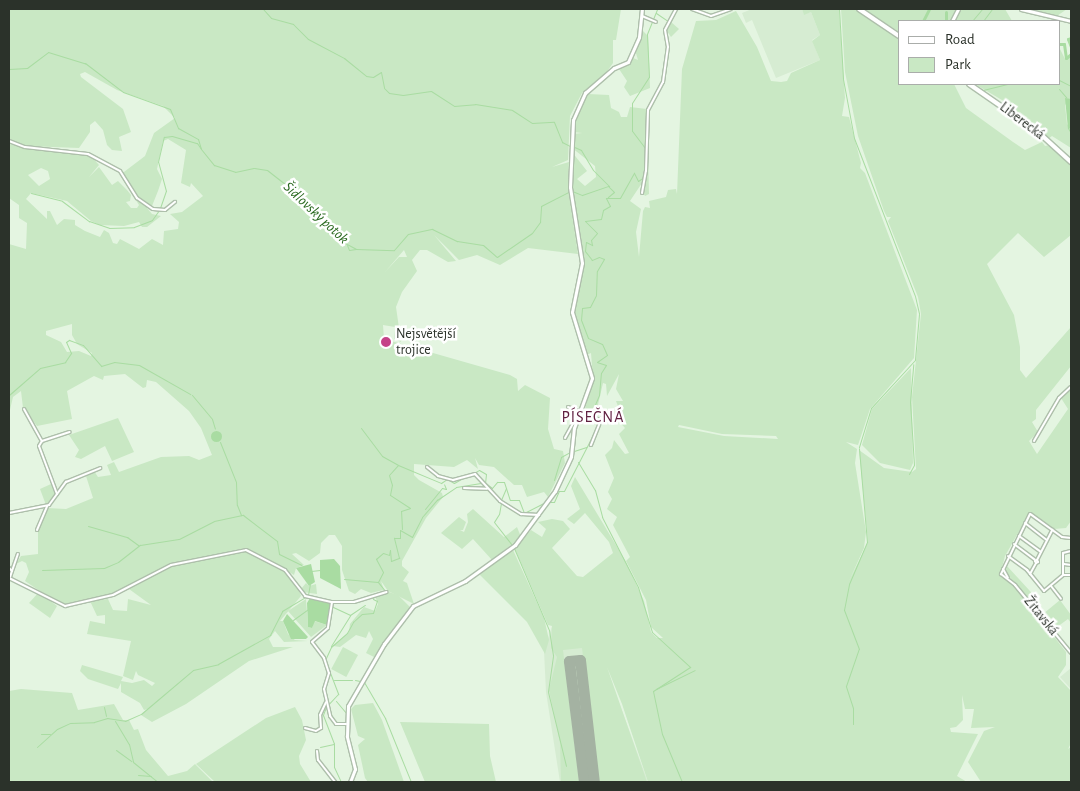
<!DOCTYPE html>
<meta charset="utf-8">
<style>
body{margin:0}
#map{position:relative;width:1080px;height:791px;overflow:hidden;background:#e4f5e1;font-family:"Alegreya Sans",sans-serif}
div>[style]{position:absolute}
.built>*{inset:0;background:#d6ecd2}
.green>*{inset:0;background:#c9e8c4;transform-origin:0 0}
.water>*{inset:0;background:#a9dca2}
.round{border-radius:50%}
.stream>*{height:1px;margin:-0.5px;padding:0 0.5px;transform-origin:0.5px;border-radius:0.5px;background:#a9dca2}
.river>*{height:3px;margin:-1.5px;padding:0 1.5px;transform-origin:1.5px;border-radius:1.5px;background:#a9dca2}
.runway>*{height:11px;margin:-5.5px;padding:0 5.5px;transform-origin:5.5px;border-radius:5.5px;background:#a4b2a2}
.roads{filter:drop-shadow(1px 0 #aebfab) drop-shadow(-1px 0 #aebfab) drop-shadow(0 1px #aebfab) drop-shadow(0 -1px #aebfab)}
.minor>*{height:2px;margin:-1px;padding:0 1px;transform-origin:1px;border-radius:1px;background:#fff}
.tertiary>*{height:3px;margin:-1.5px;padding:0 1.5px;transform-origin:1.5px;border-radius:1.5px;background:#fff}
.secondary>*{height:4px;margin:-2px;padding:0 2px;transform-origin:2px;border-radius:2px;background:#fff}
.dots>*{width:14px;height:14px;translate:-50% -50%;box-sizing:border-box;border:2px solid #fff;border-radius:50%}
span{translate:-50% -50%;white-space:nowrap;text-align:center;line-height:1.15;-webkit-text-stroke:5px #fff;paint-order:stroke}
.street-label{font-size:14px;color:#2b322a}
.poi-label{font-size:14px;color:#2b322a}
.left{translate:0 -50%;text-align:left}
.water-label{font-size:15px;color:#28681e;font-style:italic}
.quarter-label{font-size:16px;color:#602041;letter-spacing:1px}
.frame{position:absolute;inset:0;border:10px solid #2b322a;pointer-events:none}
.legend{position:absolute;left:898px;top:20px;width:162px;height:65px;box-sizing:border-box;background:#fff;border:1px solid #aaadaa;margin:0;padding:6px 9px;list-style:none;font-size:15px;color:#2b322a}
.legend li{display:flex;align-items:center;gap:10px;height:25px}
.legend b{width:25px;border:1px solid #aaadaa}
</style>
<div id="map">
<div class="built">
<i style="clip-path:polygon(752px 9px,802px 9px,804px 14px,811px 12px,820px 35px,812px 40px,820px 60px,776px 78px,752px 20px,746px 23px,742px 13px)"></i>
<i style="clip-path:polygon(552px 626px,605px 664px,648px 782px,560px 782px,546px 692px,544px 651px)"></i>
<i style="clip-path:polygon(1071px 668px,1071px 689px,1060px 677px)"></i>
</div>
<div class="green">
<i style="clip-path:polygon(evenodd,9px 9px,621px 9px,616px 40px,613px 40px,613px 63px,603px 77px,582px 93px,570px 116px,568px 160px,552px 167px,569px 162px,568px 188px,578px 254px,528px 248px,500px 265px,477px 255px,459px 260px,434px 235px,456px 261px,448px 262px,427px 250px,420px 250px,412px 260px,417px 271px,402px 292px,396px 307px,401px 342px,394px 339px,395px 327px,383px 325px,384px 339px,510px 375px,517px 379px,518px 391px,525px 385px,550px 398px,548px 429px,554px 449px,563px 451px,565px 463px,548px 497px,544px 492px,527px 497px,522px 485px,514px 485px,494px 467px,479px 465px,475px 458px,478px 469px,467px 460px,454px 467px,414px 464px,414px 475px,419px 480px,442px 493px,443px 497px,426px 518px,402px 561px,402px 566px,409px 572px,403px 581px,407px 583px,414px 604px,388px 591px,381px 581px,384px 590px,379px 591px,371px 593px,361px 589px,355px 594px,349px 591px,342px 570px,342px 546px,335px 535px,329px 535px,321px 543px,320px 553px,309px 561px,296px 553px,292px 554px,304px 565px,296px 568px,294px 575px,281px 567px,296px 582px,301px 596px,280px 621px,283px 621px,288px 634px,295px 640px,308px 641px,284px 642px,275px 631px,269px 639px,273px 647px,293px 647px,249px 661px,186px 704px,152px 722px,141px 715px,148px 709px,144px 710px,140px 703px,121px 692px,121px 683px,118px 689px,88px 679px,80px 671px,82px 665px,123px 677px,121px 681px,132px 683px,144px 680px,152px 686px,155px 683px,138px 675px,136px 671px,133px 680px,123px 676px,131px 641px,87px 634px,90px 621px,105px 624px,105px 615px,97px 616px,90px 601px,108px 599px,113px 610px,127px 611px,128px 599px,151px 605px,129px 589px,170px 566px,249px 551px,246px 548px,169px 565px,110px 595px,64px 604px,59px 604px,25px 581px,29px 572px,26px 563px,22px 561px,16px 564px,21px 556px,38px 554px,38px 528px,47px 508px,66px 509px,93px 498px,86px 476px,94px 471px,98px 477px,111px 475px,107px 465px,114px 462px,119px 472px,161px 457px,189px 456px,199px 460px,212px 455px,201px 428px,189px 411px,156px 382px,147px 380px,146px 387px,143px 388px,125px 374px,104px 376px,103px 380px,94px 376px,67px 391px,72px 419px,37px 426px,23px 408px,21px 391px,13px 397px,9px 414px,9px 244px,26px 249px,27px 223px,19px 218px,19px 205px,9px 198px,9px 144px,91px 156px,99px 165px,89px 177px,87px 186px,89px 177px,99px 167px,112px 185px,118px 181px,127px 190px,131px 195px,130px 201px,126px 202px,131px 208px,137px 208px,139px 205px,120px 175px,145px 156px,154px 133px,175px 118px,163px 106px,117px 90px,85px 72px,80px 74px,81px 77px,123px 109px,131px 132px,119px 137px,122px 151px,112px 150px,107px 145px,103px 130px,95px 121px,90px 125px,90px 132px,79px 148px,27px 146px,9px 140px,9px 9px,168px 139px,186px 150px,181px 183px,190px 187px,191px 183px,203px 196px,182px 212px,170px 214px,179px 222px,178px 229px,164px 231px,163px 245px,152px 239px,139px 249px,120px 239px,117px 244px,113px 243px,109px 233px,104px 230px,100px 237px,85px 231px,75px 225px,75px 220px,64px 219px,57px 225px,50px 211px,47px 211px,47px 219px,26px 199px,31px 193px,67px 201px,91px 221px,100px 225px,124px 226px,139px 222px,142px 227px,147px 227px,161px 216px,152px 214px,147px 208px,152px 206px,158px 191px,162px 179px,157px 169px,163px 141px,168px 139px,9px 9px,41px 168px,48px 171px,50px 179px,39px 186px,28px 175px,41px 168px,9px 9px,404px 250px,407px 257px,399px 257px,385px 272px,404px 250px,9px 9px,72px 324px,72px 335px,77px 344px,92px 353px,91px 356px,79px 351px,67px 352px,61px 342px,46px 335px,46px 331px,72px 324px)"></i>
<i style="clip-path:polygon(evenodd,802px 9px,839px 9px,845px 98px,842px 116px,849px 117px,861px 163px,860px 168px,865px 173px,917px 310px,914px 358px,870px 409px,858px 445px,846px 442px,857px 449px,855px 463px,866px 532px,864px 548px,849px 581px,868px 542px,859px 450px,884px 468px,912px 472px,916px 469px,912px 397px,921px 314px,918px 297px,888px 221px,891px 217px,887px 217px,884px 211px,858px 136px,845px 72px,841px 9px,856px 9px,899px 37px,899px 84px,954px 84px,966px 108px,1013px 142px,1025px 150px,1042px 142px,1045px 146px,1050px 145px,1071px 164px,1071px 235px,1044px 257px,1018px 233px,987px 264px,1014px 315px,1020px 347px,1020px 370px,1026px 378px,1071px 327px,1071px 366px,1036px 410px,1036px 419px,1032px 422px,1038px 432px,1029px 441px,1037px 454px,1068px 409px,1061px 398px,1071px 387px,1071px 521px,1066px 528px,1054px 529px,1030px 512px,1005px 556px,1000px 575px,1014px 586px,1066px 652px,1066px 665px,1058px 677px,1071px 691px,1071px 743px,1068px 749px,1071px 747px,1071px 782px,981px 782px,968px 762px,984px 731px,995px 727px,971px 728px,974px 709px,965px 709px,962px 695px,963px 720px,956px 727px,950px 728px,951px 732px,978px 734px,957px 776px,967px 782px,648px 782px,622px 704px,607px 667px,647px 782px,598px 782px,582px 648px,563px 650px,579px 782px,561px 782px,560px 743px,549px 690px,557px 657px,551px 648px,552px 626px,548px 625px,515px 549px,531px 530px,542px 537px,546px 529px,538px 522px,552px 519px,563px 521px,570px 529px,552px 548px,577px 576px,583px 577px,613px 553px,609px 542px,585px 513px,574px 524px,567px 519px,580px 509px,571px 486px,575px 477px,625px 560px,644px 601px,651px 632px,657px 638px,663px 638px,651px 627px,646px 600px,626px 561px,630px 557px,613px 525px,617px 517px,607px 509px,612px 499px,608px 492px,614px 478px,605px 455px,612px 448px,614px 440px,625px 454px,629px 453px,619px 434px,625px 428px,615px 417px,619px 409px,616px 401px,623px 401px,616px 389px,619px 374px,607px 396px,606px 384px,603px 383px,597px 409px,585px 409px,593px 378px,591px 353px,584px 356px,574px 315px,574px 297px,584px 263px,573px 196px,572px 152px,587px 171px,577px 179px,585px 186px,596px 177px,595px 166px,572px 148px,573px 134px,582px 133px,573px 132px,576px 111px,588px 94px,609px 95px,611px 108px,619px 112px,621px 117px,627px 117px,630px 107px,647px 109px,649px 194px,645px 196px,643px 193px,642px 183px,630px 201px,641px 209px,636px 232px,639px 257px,643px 211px,645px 207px,650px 208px,649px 201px,666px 197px,668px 190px,676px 189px,677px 194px,682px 69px,696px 21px,716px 20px,736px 11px,757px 47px,771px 81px,781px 82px,787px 81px,791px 73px,820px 60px,812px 41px,820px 35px,811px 12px,804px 15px,802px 9px,679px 425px,722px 434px,776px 436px,778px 439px,724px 436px,678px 427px,679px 425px)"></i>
<i style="clip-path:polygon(863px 9px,956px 9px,950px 21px,899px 21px,899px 32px)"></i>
<i style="clip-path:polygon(960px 9px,1005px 9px,1012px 21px,953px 21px)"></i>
<i style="clip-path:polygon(1023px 9px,1067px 9px,1054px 18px)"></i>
<i style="clip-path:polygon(671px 22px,679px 29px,671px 37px,667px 31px)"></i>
<i style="clip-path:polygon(641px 29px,648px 36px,650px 88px,630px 96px,624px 87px,627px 81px,619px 69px,633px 58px,638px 60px,635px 50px)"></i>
<i style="clip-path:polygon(1059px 47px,1065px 59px,1071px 55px,1071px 99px,1065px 105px,1067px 124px,1071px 128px,1071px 148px,1052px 136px,1048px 139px,1010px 109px,1012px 106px,975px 84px,1059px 84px)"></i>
<i style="clip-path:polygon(911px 368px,913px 463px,910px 470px,880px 463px,862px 445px,872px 409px)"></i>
<i style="clip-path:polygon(118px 418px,134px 452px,112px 461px,105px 446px,81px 459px,75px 457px,79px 450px,69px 435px)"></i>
<i style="clip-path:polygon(51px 484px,55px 494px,46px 505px,40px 489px)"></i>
<i style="clip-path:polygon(473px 509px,504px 537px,517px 527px,521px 537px,492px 560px,473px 539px,462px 549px,441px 533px,459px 517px,466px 522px,463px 530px,460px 530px,464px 532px,468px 522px,467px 514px)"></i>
<i style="clip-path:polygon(513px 550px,544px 618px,549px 640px,545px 654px,527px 622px,479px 574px)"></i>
<i style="clip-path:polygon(1007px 566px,1040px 602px,1036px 606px,1039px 610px,1005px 572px)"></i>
<i style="clip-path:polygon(306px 583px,309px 586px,316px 584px,317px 594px,303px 592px,301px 589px)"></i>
<i style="clip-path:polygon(39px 592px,57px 606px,50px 618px,29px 603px)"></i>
<i style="clip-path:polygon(389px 592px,398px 595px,410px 607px,374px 657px,366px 653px,373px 639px,369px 631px,366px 638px,356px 635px,340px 647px,333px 646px,349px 632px,350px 624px,364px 607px,375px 611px,378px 604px,375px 596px)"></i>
<i style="clip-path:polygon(306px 599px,308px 627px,312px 628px,314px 621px,327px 625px,311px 637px,288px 611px)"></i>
<i style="clip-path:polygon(1060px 600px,1071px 615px,1071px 623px,1068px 619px,1057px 627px,1043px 614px)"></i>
<i style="left:343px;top:647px;width:17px;height:25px;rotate:28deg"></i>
<i style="clip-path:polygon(21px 689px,72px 693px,78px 710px,114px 704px,123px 720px,129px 720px,134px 730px,138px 729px,146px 750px,168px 776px,187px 771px,195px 764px,213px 782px,9px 782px,9px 691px)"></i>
<i style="clip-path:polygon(373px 703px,382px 720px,404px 782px,368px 782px,365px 778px,358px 745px,365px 739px,358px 736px,351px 709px,355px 705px)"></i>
<i style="clip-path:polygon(295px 707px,302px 720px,306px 740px,299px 756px,300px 764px,311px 782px,215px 782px,196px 764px,266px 718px)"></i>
<i style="clip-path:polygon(400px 722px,489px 724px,490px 756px,496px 782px,425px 782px)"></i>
</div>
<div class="water">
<i style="clip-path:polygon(1065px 98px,1071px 99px,1071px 128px,1068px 129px)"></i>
<i class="round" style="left:210.5px;top:430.5px;width:11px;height:11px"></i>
<i style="clip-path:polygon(334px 559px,340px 566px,341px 589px,320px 578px,320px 560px)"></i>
<i style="clip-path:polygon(311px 564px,315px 582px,309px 586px,296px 568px)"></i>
<i style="clip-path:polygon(310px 598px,331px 603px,327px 625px,315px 621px,312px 628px,308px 627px,307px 603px)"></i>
<i style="clip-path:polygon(287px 614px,308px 637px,306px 639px,291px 639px,283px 621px)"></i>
</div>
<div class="stream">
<i style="left:263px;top:9px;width:12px;rotate:48deg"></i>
<i style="left:271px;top:18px;width:23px;rotate:15deg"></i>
<i style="left:293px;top:24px;width:21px;rotate:45deg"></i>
<i style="left:308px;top:39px;width:41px;rotate:27.8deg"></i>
<i style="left:344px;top:58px;width:28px;rotate:39deg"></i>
<i style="left:366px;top:76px;width:7px;rotate:8deg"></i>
<i style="left:373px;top:77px;width:9px;rotate:-32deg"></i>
<i style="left:381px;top:72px;width:16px;rotate:79deg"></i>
<i style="left:384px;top:88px;width:7px;rotate:45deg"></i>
<i style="left:389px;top:93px;width:14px;rotate:8deg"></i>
<i style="left:403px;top:95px;width:28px;rotate:-8deg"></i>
<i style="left:431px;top:91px;width:27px;rotate:33deg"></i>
<i style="left:454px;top:106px;width:21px;rotate:-5deg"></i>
<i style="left:475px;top:104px;width:37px;rotate:9deg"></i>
<i style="left:512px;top:110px;width:24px;rotate:33deg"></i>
<i style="left:532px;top:123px;width:22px;rotate:-3deg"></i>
<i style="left:554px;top:122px;width:22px;rotate:68deg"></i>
<i style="left:562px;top:142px;width:9px;rotate:27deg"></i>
<i style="left:839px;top:9px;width:70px;rotate:86.7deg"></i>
<i style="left:843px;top:79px;width:60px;rotate:79.4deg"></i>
<i style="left:854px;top:138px;width:169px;rotate:68.9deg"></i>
<i style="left:915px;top:296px;width:18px;rotate:77deg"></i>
<i style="left:919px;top:314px;width:46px;rotate:95deg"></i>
<i style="left:915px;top:360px;width:65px;rotate:132.5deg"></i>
<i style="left:871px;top:408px;width:41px;rotate:107.1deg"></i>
<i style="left:656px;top:13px;width:14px;rotate:34deg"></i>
<i style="left:972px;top:21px;width:16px;rotate:-50deg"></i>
<i style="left:983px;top:21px;width:15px;rotate:-53deg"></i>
<i style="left:9px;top:69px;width:18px;rotate:-3deg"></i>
<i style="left:27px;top:68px;width:26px;rotate:-37deg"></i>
<i style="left:48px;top:52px;width:39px;rotate:17deg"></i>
<i style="left:85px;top:63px;width:48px;rotate:37.3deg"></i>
<i style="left:123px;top:92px;width:50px;rotate:19.9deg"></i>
<i style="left:170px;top:109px;width:21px;rotate:67deg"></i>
<i style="left:178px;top:128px;width:23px;rotate:29deg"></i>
<i style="left:198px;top:139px;width:10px;rotate:73deg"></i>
<i style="left:201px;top:149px;width:21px;rotate:51deg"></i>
<i style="left:214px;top:165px;width:22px;rotate:18deg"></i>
<i style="left:235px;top:172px;width:19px;rotate:-12deg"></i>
<i style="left:254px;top:168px;width:13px;rotate:9deg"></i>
<i style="left:267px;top:170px;width:41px;rotate:38deg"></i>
<i style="left:299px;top:195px;width:64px;rotate:46.9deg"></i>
<i style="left:343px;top:242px;width:15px;rotate:28deg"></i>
<i style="left:356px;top:249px;width:38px;rotate:2deg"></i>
<i style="left:394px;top:250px;width:21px;rotate:-49deg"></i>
<i style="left:408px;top:234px;width:25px;rotate:-12deg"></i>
<i style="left:432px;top:229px;width:28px;rotate:26deg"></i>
<i style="left:457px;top:241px;width:26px;rotate:9deg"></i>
<i style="left:483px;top:245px;width:18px;rotate:41deg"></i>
<i style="left:497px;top:257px;width:42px;rotate:-34.4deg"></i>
<i style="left:532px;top:233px;width:14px;rotate:-54deg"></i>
<i style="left:540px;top:222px;width:16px;rotate:-86deg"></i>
<i style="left:541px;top:206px;width:31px;rotate:-27deg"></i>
<i style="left:1059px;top:80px;width:13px;rotate:27deg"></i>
<i style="left:1059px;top:89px;width:11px;rotate:49deg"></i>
<i style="left:983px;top:90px;width:25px;rotate:-14deg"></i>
<i style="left:1068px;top:128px;width:6px;rotate:59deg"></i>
<i style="left:572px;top:146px;width:10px;rotate:24deg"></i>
<i style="left:581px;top:150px;width:23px;rotate:59deg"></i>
<i style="left:593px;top:170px;width:23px;rotate:45deg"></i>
<i style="left:572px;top:191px;width:11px;rotate:22deg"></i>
<i style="left:582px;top:195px;width:28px;rotate:-19deg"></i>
<i style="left:608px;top:186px;width:8px;rotate:45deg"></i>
<i style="left:614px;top:192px;width:8px;rotate:140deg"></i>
<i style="left:31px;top:193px;width:32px;rotate:14deg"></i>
<i style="left:62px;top:201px;width:34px;rotate:37deg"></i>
<i style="left:89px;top:221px;width:21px;rotate:19deg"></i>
<i style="left:109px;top:228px;width:25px;rotate:-2deg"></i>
<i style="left:134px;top:227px;width:19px;rotate:-21deg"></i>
<i style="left:152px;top:220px;width:12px;rotate:-55deg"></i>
<i style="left:160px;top:208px;width:18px;rotate:-71deg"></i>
<i style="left:166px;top:191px;width:30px;rotate:-105deg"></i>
<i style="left:158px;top:162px;width:26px;rotate:-77deg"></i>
<i style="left:164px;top:137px;width:8px;rotate:-7deg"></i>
<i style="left:172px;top:136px;width:26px;rotate:16deg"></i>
<i style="left:197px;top:143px;width:7px;rotate:56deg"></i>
<i style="left:347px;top:245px;width:5px;rotate:68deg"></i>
<i style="left:349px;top:250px;width:7px;rotate:-8deg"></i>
<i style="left:9px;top:395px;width:41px;rotate:-41.1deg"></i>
<i style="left:40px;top:368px;width:26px;rotate:-13deg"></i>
<i style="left:65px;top:362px;width:11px;rotate:-56deg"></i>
<i style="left:71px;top:353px;width:12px;rotate:-114deg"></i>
<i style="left:66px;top:342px;width:4px;rotate:-34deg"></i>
<i style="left:69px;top:340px;width:15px;rotate:20deg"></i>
<i style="left:83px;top:345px;width:28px;rotate:49deg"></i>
<i style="left:101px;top:366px;width:14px;rotate:-17deg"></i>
<i style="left:114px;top:362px;width:25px;rotate:7deg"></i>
<i style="left:139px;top:365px;width:59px;rotate:29.6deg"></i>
<i style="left:192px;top:395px;width:31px;rotate:50deg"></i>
<i style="left:212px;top:419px;width:10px;rotate:73deg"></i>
<i style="left:591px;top:414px;width:21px;rotate:-67deg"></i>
<i style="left:599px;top:395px;width:22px;rotate:-85deg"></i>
<i style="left:601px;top:373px;width:9px;rotate:-58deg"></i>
<i style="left:606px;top:365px;width:9px;rotate:-162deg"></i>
<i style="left:597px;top:362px;width:12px;rotate:-35deg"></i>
<i style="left:607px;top:355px;width:12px;rotate:-114deg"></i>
<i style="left:602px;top:344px;width:15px;rotate:-157deg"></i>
<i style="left:588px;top:338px;width:19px;rotate:-111deg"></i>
<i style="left:581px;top:320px;width:12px;rotate:-85deg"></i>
<i style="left:582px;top:308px;width:8px;rotate:-7deg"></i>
<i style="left:590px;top:307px;width:13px;rotate:-63deg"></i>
<i style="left:596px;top:295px;width:24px;rotate:-88deg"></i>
<i style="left:597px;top:271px;width:14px;rotate:-60deg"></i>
<i style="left:604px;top:259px;width:5px;rotate:-158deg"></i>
<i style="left:599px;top:257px;width:8px;rotate:157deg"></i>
<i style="left:592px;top:260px;width:11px;rotate:-128deg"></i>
<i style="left:585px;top:251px;width:9px;rotate:-84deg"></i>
<i style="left:586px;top:242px;width:7px;rotate:27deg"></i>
<i style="left:592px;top:245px;width:5px;rotate:-101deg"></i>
<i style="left:591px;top:240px;width:9px;rotate:-49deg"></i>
<i style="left:597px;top:233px;width:17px;rotate:-135deg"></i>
<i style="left:585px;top:221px;width:16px;rotate:-7deg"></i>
<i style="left:601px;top:219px;width:9px;rotate:-77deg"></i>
<i style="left:603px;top:210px;width:8px;rotate:-30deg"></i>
<i style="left:610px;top:206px;width:9px;rotate:-117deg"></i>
<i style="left:606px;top:198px;width:14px"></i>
<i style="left:620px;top:198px;width:29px;rotate:-61deg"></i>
<i style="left:634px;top:173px;width:9px;rotate:63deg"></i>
<i style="left:638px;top:181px;width:7px;rotate:-34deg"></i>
<i style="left:644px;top:177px;width:29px;rotate:-88deg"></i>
<i style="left:645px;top:148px;width:21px;rotate:-127deg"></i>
<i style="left:632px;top:131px;width:28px;rotate:-90deg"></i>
<i style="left:632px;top:103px;width:31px;rotate:-57deg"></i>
<i style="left:649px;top:77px;width:43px;rotate:-92.7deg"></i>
<i style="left:647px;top:34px;width:27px;rotate:-68deg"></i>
<i style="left:361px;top:428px;width:35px;rotate:53deg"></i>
<i style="left:382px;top:456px;width:18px;rotate:29deg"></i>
<i style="left:220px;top:442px;width:43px;rotate:68.2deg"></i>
<i style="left:236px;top:482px;width:23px;rotate:88deg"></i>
<i style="left:237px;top:505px;width:11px;rotate:68deg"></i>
<i style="left:574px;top:451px;width:13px;rotate:-18deg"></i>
<i style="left:578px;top:462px;width:33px;rotate:59deg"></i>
<i style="left:595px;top:490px;width:28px;rotate:75deg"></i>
<i style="left:602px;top:517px;width:79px;rotate:62.8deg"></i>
<i style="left:638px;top:587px;width:47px;rotate:72.7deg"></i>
<i style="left:652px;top:632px;width:52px;rotate:42.6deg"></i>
<i style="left:690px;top:667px;width:44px;rotate:147deg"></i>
<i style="left:653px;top:691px;width:44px;rotate:78.2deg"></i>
<i style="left:662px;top:734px;width:52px;rotate:67.4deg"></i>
<i style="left:474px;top:473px;width:6px;rotate:-31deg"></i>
<i style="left:479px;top:470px;width:8px;rotate:30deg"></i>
<i style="left:486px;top:474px;width:9px;rotate:96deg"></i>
<i style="left:909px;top:474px;width:10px;rotate:-61deg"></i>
<i style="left:914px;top:465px;width:63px;rotate:-93.6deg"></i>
<i style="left:910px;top:402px;width:38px;rotate:-85deg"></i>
<i style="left:469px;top:476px;width:5px"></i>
<i style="left:554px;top:480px;width:24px;rotate:-73deg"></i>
<i style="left:561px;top:457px;width:10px;rotate:-29deg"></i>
<i style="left:484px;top:482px;width:10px;rotate:37deg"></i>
<i style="left:492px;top:488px;width:8px;rotate:-50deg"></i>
<i style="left:497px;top:482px;width:7px"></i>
<i style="left:504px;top:482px;width:19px;rotate:72deg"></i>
<i style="left:510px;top:500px;width:9px"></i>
<i style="left:519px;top:500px;width:14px;rotate:69deg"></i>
<i style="left:524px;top:513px;width:22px;rotate:-27deg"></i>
<i style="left:501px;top:500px;width:13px;rotate:-67deg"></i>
<i style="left:548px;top:502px;width:6px"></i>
<i style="left:554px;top:502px;width:12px;rotate:-66deg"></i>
<i style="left:559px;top:491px;width:5px"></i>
<i style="left:564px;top:491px;width:70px;rotate:-62.7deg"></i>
<i style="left:501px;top:503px;width:11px;rotate:100deg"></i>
<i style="left:499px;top:514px;width:9px;rotate:122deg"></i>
<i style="left:494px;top:522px;width:29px;rotate:52deg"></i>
<i style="left:425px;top:509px;width:27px;rotate:-51deg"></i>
<i style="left:442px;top:488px;width:4px;rotate:14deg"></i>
<i style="left:446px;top:489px;width:5px;rotate:-112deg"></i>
<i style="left:88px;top:526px;width:41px;rotate:15.8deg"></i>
<i style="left:127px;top:537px;width:14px;rotate:36deg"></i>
<i style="left:402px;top:529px;width:18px;rotate:-93deg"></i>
<i style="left:401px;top:511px;width:9px;rotate:-18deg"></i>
<i style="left:410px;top:508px;width:24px;rotate:-147deg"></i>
<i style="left:390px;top:495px;width:10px;rotate:-79deg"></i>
<i style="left:392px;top:485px;width:10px;rotate:-107deg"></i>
<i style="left:389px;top:475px;width:13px;rotate:-48deg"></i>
<i style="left:398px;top:465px;width:47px;rotate:22.7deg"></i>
<i style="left:441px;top:483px;width:7px;rotate:-34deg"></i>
<i style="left:447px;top:479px;width:8px;rotate:30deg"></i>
<i style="left:454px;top:483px;width:10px;rotate:-29deg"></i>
<i style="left:514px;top:548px;width:89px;rotate:66.9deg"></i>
<i style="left:549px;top:630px;width:26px;rotate:81deg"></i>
<i style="left:553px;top:656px;width:36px;rotate:98deg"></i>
<i style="left:548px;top:692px;width:76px;rotate:76.3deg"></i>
<i style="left:42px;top:570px;width:62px;rotate:-1.8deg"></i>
<i style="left:104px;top:568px;width:15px;rotate:-23deg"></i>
<i style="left:118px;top:562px;width:28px;rotate:-38deg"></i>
<i style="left:140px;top:545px;width:39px;rotate:-9deg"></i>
<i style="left:179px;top:539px;width:39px;rotate:-27deg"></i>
<i style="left:214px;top:521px;width:30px;rotate:-12deg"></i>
<i style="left:243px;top:515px;width:43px;rotate:37.4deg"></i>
<i style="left:277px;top:541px;width:13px;rotate:81deg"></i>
<i style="left:279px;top:554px;width:25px;rotate:26deg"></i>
<i style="left:311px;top:571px;width:9px;rotate:-6deg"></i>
<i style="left:344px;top:579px;width:34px;rotate:5deg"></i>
<i style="left:386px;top:592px;width:13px;rotate:-129deg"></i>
<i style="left:378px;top:582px;width:11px;rotate:-63deg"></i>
<i style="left:383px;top:572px;width:15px;rotate:-118deg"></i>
<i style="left:376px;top:559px;width:9px;rotate:-41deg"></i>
<i style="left:383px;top:553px;width:6px;rotate:18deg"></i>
<i style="left:389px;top:555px;width:5px;rotate:-79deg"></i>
<i style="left:390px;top:550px;width:11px;rotate:85deg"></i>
<i style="left:391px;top:561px;width:9px;rotate:-21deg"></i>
<i style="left:399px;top:558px;width:21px;rotate:-104deg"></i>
<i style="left:394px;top:538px;width:6px"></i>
<i style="left:400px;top:538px;width:8px;rotate:-90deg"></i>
<i style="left:400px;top:530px;width:14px;rotate:30deg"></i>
<i style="left:412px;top:537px;width:22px;rotate:-63deg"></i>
<i style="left:422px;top:517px;width:23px;rotate:-49deg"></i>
<i style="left:437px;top:500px;width:23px;rotate:-34deg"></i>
<i style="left:456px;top:487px;width:25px;rotate:-9deg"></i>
<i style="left:308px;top:595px;width:11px;rotate:-80deg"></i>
<i style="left:333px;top:607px;width:19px;rotate:25deg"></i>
<i style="left:293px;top:620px;width:19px;rotate:-36deg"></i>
<i style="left:331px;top:646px;width:36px;rotate:-58deg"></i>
<i style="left:350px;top:615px;width:18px;rotate:-34deg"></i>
<i style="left:325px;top:660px;width:14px;rotate:-65deg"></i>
<i style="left:331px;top:647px;width:21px;rotate:-41deg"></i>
<i style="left:347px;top:633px;width:13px;rotate:-61deg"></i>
<i style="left:353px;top:622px;width:12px;rotate:-42deg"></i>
<i style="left:362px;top:614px;width:11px;rotate:-5deg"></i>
<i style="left:373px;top:613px;width:13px;rotate:-72deg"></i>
<i style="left:377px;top:601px;width:4px;rotate:-153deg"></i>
<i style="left:373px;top:599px;width:4px;rotate:-76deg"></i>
<i style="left:374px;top:595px;width:9px;rotate:-6deg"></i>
<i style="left:329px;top:670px;width:26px;rotate:69deg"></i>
<i style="left:338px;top:694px;width:18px;rotate:133deg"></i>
<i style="left:326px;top:707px;width:9px;rotate:111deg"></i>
<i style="left:323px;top:715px;width:30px;rotate:69deg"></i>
<i style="left:334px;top:743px;width:24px;rotate:90deg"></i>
<i style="left:334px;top:767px;width:17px;rotate:65deg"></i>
<i style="left:334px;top:680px;width:18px"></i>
<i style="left:355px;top:680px;width:5px;rotate:11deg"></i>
<i style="left:364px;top:682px;width:42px;rotate:59.7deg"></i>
<i style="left:385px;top:718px;width:69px;rotate:67.9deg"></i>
<i style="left:656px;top:689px;width:43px;rotate:-26deg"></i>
<i style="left:336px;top:701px;width:16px;rotate:50deg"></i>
<i style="left:104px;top:707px;width:9px;rotate:77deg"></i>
<i style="left:115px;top:721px;width:27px;rotate:59deg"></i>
<i style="left:129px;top:744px;width:18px;rotate:77deg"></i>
<i style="left:133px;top:762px;width:32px;rotate:39deg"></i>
<i style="left:853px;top:724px;width:16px;rotate:-90deg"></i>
<i style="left:853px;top:708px;width:23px;rotate:-108deg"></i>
<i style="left:846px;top:686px;width:39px;rotate:-71deg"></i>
<i style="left:859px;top:649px;width:42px;rotate:-111deg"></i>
<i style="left:844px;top:610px;width:26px;rotate:-79deg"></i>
<i style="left:849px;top:584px;width:46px;rotate:-66.8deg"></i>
<i style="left:867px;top:542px;width:94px;rotate:-94.9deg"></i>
<i style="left:41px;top:734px;width:9px"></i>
<i style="left:37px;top:747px;width:27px;rotate:-42deg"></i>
<i style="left:57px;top:729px;width:14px;rotate:-25deg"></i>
<i style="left:70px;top:723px;width:24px;rotate:-2deg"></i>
<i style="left:94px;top:722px;width:14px;rotate:-17deg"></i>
<i style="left:107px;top:718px;width:18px;rotate:9deg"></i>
<i style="left:125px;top:721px;width:17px;rotate:-24deg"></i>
<i style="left:141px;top:714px;width:68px;rotate:-40.2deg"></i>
<i style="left:193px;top:670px;width:26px;rotate:-13deg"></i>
<i style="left:218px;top:664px;width:60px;rotate:-29.1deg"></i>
<i style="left:270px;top:635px;width:27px;rotate:-63deg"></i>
<i style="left:282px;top:611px;width:27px;rotate:-31deg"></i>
<i style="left:320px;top:747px;width:14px;rotate:-12deg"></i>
<i style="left:116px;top:750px;width:19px;rotate:36deg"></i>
<i style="left:138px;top:775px;width:13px;rotate:4deg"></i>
</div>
<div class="river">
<i style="left:923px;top:21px;width:13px;rotate:-63deg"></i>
<i style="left:946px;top:21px;width:9px;rotate:-90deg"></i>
<i style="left:1071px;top:38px;width:3px;rotate:162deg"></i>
<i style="left:1068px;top:39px;width:9px;rotate:69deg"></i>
<i style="left:1059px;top:44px;width:5px"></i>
<i style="left:1064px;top:44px;width:14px;rotate:82deg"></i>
<i style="left:1066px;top:58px;width:6px;rotate:-39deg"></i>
</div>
<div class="runway">
<i style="left:584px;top:782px;width:122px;rotate:-97.1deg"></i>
<i style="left:569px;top:661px;width:11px;rotate:-5deg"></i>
<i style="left:580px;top:660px;width:123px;rotate:83.5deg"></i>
</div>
<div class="roads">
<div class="minor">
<i style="left:692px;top:9px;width:20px;rotate:20deg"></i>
<i style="left:711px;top:16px;width:21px;rotate:-19deg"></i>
<i style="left:642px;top:16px;width:15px;rotate:23deg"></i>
<i style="left:9px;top:141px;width:17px;rotate:21deg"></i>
<i style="left:25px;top:147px;width:63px;rotate:6.3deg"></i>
<i style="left:88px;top:154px;width:36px;rotate:28deg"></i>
<i style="left:120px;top:171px;width:32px;rotate:58deg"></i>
<i style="left:137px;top:198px;width:19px;rotate:35deg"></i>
<i style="left:153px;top:209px;width:12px;rotate:5deg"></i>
<i style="left:165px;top:210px;width:13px;rotate:-39deg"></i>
<i style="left:642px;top:193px;width:22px;rotate:-80deg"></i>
<i style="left:646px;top:171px;width:61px;rotate:-88.1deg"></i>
<i style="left:648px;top:110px;width:32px;rotate:-62deg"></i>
<i style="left:663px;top:82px;width:35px;rotate:-82deg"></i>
<i style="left:668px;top:47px;width:17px;rotate:-100deg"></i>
<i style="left:665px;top:30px;width:24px;rotate:-62deg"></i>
<i style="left:568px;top:407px;width:35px;rotate:22deg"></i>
<i style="left:601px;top:420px;width:27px;rotate:112deg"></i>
<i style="left:24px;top:409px;width:37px;rotate:61deg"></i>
<i style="left:565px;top:438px;width:25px;rotate:-61deg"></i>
<i style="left:1034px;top:441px;width:50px;rotate:-59.8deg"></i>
<i style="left:1059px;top:398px;width:16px;rotate:-43deg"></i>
<i style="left:427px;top:467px;width:14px;rotate:39deg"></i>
<i style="left:438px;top:476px;width:16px;rotate:15deg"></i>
<i style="left:453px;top:480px;width:23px;rotate:-15deg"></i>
<i style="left:475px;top:474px;width:37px;rotate:47deg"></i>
<i style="left:500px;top:501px;width:25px;rotate:32deg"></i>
<i style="left:521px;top:514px;width:18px;rotate:3deg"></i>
<i style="left:464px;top:488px;width:23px;rotate:2deg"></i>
<i style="left:57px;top:494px;width:51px;rotate:-110.6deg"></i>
<i style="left:39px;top:446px;width:6px;rotate:-59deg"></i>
<i style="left:42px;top:441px;width:29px;rotate:-18deg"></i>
<i style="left:9px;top:513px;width:41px;rotate:-11.3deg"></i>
<i style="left:49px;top:505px;width:29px;rotate:-54deg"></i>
<i style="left:66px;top:482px;width:37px;rotate:-22deg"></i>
<i style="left:1025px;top:523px;width:28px;rotate:38deg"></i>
<i style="left:37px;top:530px;width:26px;rotate:-67deg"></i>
<i style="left:1019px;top:536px;width:27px;rotate:36deg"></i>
<i style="left:1071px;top:538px;width:9px;rotate:-174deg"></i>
<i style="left:1062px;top:537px;width:39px;rotate:-144deg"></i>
<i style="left:1030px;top:514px;width:67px;rotate:115.8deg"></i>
<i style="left:1001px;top:574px;width:18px;rotate:38deg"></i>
<i style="left:1015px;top:585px;width:88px;rotate:50.5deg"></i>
<i style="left:1014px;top:544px;width:26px;rotate:37deg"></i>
<i style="left:1008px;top:556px;width:24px;rotate:36deg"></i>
<i style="left:1027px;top:570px;width:27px;rotate:51deg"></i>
<i style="left:1044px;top:591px;width:25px;rotate:-40deg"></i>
<i style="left:1063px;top:575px;width:8px"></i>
<i style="left:1037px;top:560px;width:34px;rotate:-63deg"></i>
<i style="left:1037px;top:560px;width:2px;rotate:63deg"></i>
<i style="left:1038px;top:562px;width:2px;rotate:153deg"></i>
<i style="left:1036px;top:563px;width:2px;rotate:-117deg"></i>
<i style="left:1035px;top:561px;width:2px;rotate:-27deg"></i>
<i style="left:1064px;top:564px;width:7px;rotate:8deg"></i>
<i style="left:9px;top:568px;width:4px;rotate:45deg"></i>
<i style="left:12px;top:571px;width:6px;rotate:108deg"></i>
<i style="left:1003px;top:569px;width:10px;rotate:61deg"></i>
<i style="left:12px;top:571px;width:18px;rotate:-71deg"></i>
<i style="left:1030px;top:574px;width:13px;rotate:-61deg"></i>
<i style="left:1063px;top:575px;width:22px;rotate:-90deg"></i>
<i style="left:1063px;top:553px;width:8px;rotate:-14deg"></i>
<i style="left:9px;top:578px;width:63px;rotate:26.6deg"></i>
<i style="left:65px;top:606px;width:49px;rotate:-12.9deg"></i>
<i style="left:113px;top:595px;width:65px;rotate:-27.3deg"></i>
<i style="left:171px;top:565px;width:76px;rotate:-11.3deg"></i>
<i style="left:246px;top:550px;width:44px;rotate:27.1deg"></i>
<i style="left:285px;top:570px;width:33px;rotate:52deg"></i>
<i style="left:305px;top:596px;width:28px;rotate:13deg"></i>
<i style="left:332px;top:602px;width:22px"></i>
<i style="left:354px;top:602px;width:34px;rotate:-17deg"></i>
<i style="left:1051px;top:586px;width:16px;rotate:52deg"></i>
<i style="left:332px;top:602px;width:26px;rotate:99deg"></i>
<i style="left:328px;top:628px;width:21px;rotate:139deg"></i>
<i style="left:312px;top:642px;width:20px;rotate:53deg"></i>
<i style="left:324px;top:658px;width:16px;rotate:72deg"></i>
<i style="left:329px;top:673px;width:17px;rotate:107deg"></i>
<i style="left:324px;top:689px;width:28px;rotate:77deg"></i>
<i style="left:330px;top:716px;width:10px;rotate:53deg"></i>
<i style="left:336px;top:724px;width:10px"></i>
<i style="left:305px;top:728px;width:11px;rotate:15deg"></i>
<i style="left:316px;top:731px;width:6px;rotate:-31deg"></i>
<i style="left:321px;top:728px;width:13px;rotate:-94deg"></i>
<i style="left:320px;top:715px;width:14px;rotate:-65deg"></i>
<i style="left:317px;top:751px;width:9px;rotate:84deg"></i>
<i style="left:318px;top:760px;width:28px;rotate:52deg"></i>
</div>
<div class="tertiary">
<i style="left:1021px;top:9px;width:51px;rotate:13.5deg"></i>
<i style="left:952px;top:21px;width:13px;rotate:-63deg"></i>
<i style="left:350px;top:782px;width:14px;rotate:-69deg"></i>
<i style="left:355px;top:769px;width:34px;rotate:-104deg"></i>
<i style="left:347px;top:736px;width:30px;rotate:-88deg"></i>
<i style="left:348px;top:706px;width:72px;rotate:-59.9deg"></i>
<i style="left:384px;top:644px;width:48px;rotate:-52.7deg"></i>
<i style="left:413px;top:606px;width:58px;rotate:-25.7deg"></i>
<i style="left:465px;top:581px;width:62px;rotate:-35.8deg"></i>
<i style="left:515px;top:545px;width:67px;rotate:-53.5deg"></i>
<i style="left:555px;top:491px;width:38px;rotate:-65deg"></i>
<i style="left:571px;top:456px;width:28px;rotate:-84deg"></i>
<i style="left:574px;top:428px;width:53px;rotate:-70.2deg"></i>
<i style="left:592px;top:378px;width:69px;rotate:-106.9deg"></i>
<i style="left:572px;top:312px;width:50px;rotate:-78.5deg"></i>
<i style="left:582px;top:263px;width:77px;rotate:-99deg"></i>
<i style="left:570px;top:187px;width:67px;rotate:-87.4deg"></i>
<i style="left:573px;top:120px;width:30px;rotate:-66deg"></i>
<i style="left:585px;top:93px;width:38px;rotate:-41deg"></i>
<i style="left:614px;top:68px;width:15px;rotate:-23deg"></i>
<i style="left:628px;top:62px;width:27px;rotate:-66deg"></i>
<i style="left:639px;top:37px;width:28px;rotate:-84deg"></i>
</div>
<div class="secondary">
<i style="left:859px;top:9px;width:48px;rotate:34deg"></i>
<i style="left:969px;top:84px;width:83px;rotate:34.7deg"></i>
<i style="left:1037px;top:131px;width:46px;rotate:42.4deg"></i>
</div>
</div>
<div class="dots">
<i style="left:386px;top:342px;background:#c54288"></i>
</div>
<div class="street-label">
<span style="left:1022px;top:121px;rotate:37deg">Liberecká</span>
<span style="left:1041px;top:616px;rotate:51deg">Žitavská</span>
</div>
<div class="poi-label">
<span class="left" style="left:396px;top:342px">Nejsvětější<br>trojice</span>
</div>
<div class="water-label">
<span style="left:316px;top:213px;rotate:43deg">Šidlovský potok</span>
</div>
<div class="quarter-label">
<span style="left:593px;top:417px">PÍSEČNÁ</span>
</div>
<div class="frame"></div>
<ul class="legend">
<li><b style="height:6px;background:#fff"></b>Road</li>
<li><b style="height:14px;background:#c9e8c4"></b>Park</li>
</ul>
</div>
